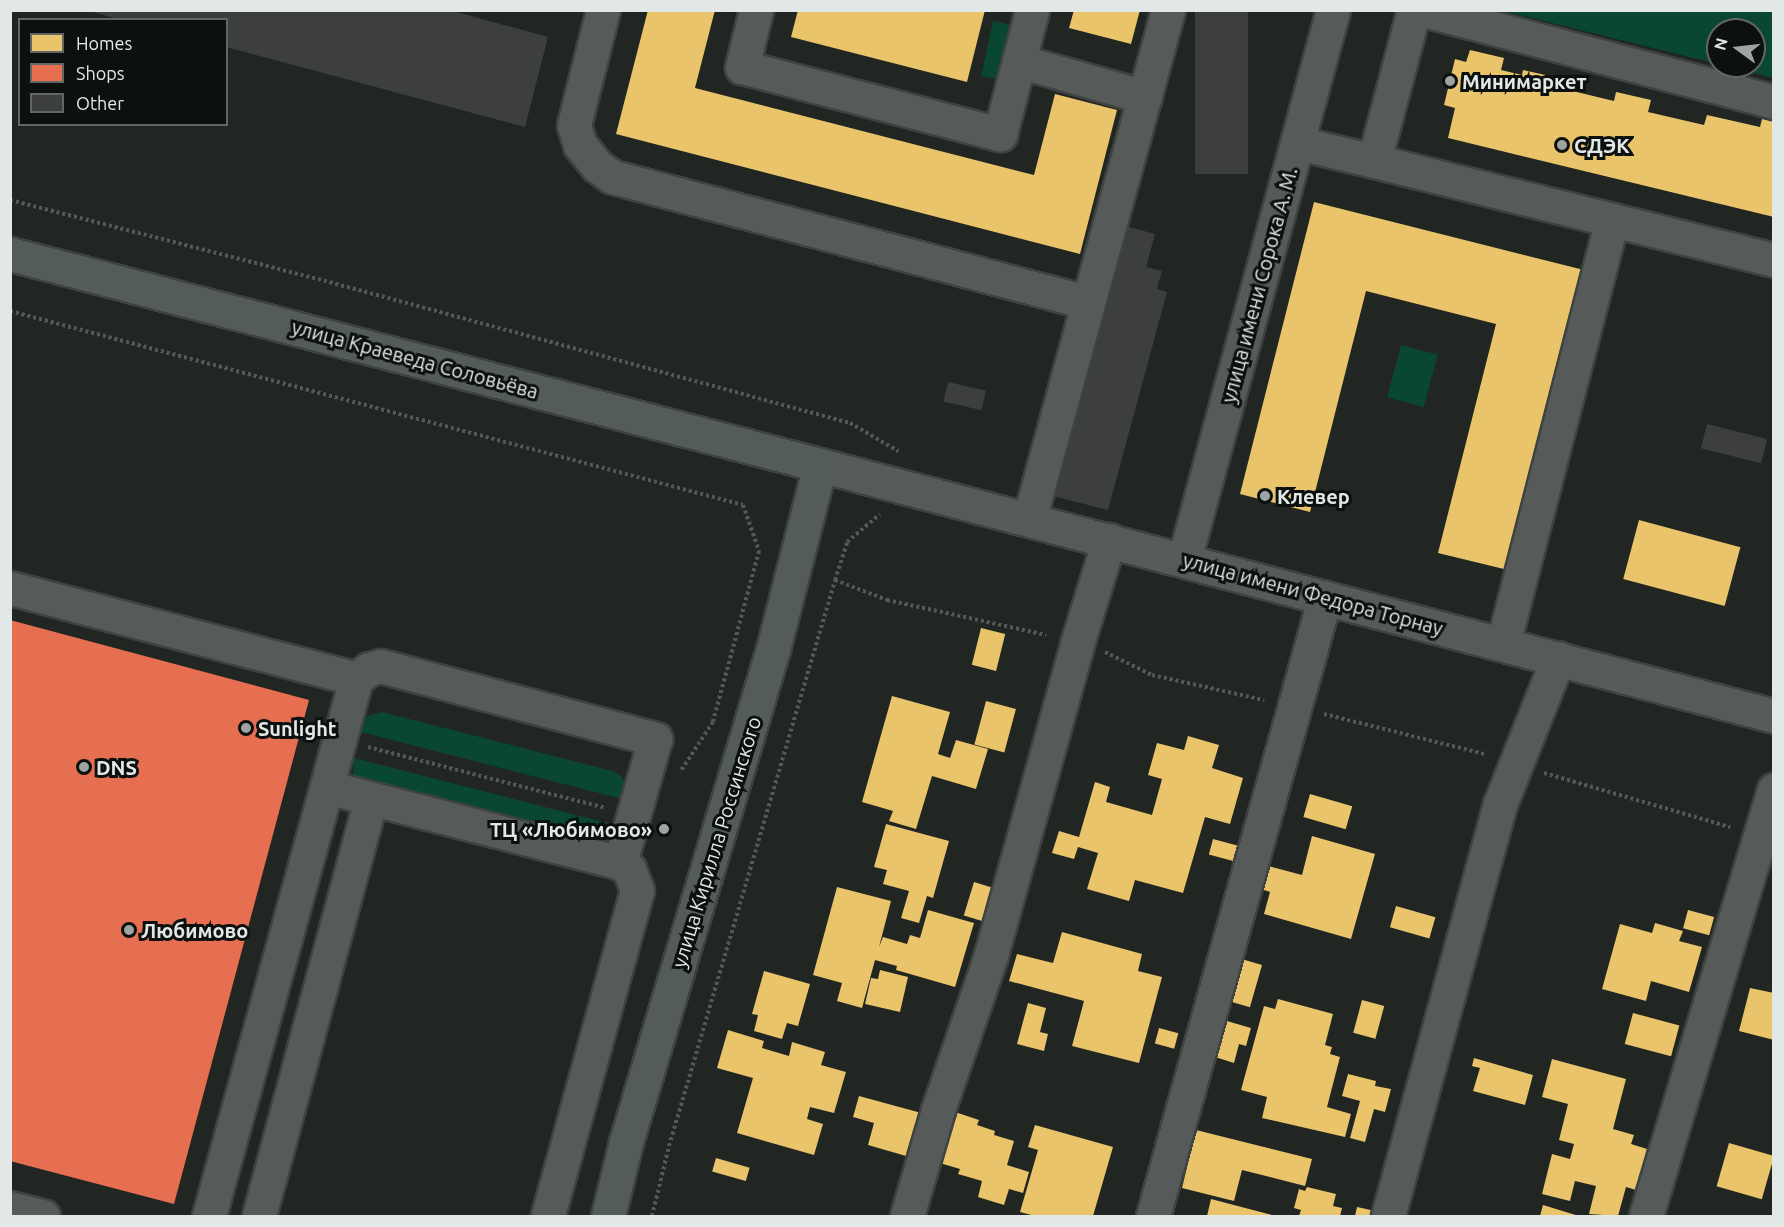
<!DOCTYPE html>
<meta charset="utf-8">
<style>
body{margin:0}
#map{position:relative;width:1784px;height:1227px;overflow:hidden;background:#212623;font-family:Ubuntu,sans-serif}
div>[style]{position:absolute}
.green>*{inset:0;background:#0a4732;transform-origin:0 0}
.homes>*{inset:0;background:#e9c46a;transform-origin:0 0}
.shops>*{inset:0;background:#e76f51}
.building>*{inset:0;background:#3c3e3f;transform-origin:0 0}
.path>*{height:4px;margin-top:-2px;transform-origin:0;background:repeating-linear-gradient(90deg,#555856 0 3px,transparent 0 6px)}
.roads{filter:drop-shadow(2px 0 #3e4240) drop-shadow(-2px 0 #3e4240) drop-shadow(0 2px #3e4240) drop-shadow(0 -2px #3e4240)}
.minor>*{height:33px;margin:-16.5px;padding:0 16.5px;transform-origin:16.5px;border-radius:16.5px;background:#565a58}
.major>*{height:33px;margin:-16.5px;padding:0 16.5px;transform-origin:16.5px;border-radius:16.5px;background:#535c58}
.dots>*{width:16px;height:16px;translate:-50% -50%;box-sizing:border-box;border:3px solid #0c100e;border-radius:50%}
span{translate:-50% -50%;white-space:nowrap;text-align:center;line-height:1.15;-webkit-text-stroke:6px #0c100e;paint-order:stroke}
.poi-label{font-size:20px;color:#e2e8e5;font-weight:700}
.left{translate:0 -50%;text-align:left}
.right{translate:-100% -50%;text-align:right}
.street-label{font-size:20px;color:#e2e8e5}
.frame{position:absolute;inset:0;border:12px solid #e2e8e5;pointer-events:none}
.legend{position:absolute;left:18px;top:18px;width:210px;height:108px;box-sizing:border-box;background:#0c100e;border:2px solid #626664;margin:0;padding:8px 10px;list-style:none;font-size:18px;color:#e2e8e5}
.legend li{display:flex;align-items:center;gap:12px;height:30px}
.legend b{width:30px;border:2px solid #626664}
.north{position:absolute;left:1706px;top:18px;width:60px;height:60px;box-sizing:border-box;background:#0c100e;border:2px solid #626664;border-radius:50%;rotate:285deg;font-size:16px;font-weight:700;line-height:24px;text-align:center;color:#e2e8e5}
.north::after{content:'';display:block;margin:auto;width:21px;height:27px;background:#9ea4a1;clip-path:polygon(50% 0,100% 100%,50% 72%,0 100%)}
</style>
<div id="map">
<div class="green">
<i style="clip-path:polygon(1504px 11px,1773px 11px,1773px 78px,1726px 66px,1754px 66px,1754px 30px,1718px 30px,1718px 64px)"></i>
<i style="left:993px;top:21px;width:25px;height:56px;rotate:12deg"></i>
<i style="left:1401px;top:345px;width:38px;height:54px;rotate:15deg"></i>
<i style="clip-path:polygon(382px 712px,616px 772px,624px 780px,622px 799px,361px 732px,367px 716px)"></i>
<i style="clip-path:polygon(354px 758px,615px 825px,612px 837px,604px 845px,357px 780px,353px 774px)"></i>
</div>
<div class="homes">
<i style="clip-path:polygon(648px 10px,715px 10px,695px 88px,1034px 175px,1055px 94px,1117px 110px,1080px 254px,616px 134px)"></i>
<i style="clip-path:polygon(798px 10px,985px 10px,967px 82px,791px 37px)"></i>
<i style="clip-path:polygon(1074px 10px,1140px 10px,1131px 44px,1069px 28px)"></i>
<i style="clip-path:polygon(1470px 50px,1504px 58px,1501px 70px,1522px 75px,1523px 70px,1559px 78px,1556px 87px,1614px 101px,1616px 92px,1651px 100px,1648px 112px,1704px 125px,1707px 115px,1760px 127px,1762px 119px,1774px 122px,1774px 217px,1448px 138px,1455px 108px,1444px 105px,1455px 59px,1466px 62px)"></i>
<i style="clip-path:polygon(1314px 202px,1584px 270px,1508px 570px,1438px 553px,1496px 324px,1366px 291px,1310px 512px,1240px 494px)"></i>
<i style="left:1639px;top:520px;width:105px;height:61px;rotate:15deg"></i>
<i style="left:981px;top:628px;width:25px;height:38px;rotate:14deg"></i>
<i style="clip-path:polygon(892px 696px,950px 712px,938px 754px,950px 758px,956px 740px,988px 749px,976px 789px,932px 776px,916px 829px,889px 821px,893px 811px,862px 802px)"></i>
<i style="left:986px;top:701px;width:31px;height:45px;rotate:15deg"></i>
<i style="clip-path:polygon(1188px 736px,1219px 745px,1212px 768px,1243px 778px,1230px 824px,1205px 817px,1183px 893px,1135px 880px,1129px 901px,1087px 889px,1098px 853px,1078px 847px,1074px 859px,1052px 853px,1059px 831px,1079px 837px,1095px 782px,1110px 787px,1106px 802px,1152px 815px,1162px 779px,1148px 775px,1157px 743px,1184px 750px)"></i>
<i style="left:1310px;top:794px;width:44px;height:24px;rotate:16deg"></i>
<i style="clip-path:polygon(886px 824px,949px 841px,933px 898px,927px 896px,919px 923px,901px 918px,909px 891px,883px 884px,887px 870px,874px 867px)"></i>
<i style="clip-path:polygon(1312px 836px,1375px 854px,1351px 939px,1264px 914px,1270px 892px,1261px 889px,1268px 866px,1302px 875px)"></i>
<i style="left:1213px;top:839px;width:27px;height:16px;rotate:15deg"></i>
<i style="left:974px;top:882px;width:27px;height:35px;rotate:17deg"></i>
<i style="clip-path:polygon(837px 887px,891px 901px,879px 947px,883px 937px,907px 944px,910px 935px,920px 938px,928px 910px,974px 923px,955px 987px,896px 970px,897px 966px,875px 960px,862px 1008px,837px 1001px,842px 983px,813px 975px)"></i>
<i style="left:1396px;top:906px;width:41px;height:22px;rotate:16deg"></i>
<i style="left:1688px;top:910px;width:27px;height:19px;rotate:15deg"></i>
<i style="clip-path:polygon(1655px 923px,1683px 931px,1679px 941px,1702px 947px,1689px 992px,1651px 981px,1646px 1001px,1602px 989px,1620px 924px,1652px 933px)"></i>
<i style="clip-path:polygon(1062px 932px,1142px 954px,1138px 971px,1162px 977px,1139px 1063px,1072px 1046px,1084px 1001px,1009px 981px,1017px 954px,1053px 963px)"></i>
<i style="left:1238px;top:958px;width:25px;height:44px;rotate:16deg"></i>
<i style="clip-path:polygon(880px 970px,908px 977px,900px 1012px,865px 1004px,871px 978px,878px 979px)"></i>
<i style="clip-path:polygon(764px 971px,810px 984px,798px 1026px,787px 1023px,782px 1039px,754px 1031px,758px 1015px,752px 1014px)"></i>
<i style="clip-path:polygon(1750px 988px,1774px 993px,1774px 1040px,1739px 1031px)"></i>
<i style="clip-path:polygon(1278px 999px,1333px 1014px,1325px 1045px,1332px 1047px,1330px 1054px,1340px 1057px,1327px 1107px,1351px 1114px,1345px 1137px,1262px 1118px,1267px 1097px,1241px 1090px,1264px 1006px,1275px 1009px)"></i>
<i style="left:1362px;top:1000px;width:23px;height:34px;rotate:15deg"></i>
<i style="clip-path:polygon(1028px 1003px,1046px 1008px,1040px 1032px,1048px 1034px,1044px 1051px,1017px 1044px)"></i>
<i style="left:1633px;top:1013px;width:48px;height:32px;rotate:15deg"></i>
<i style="clip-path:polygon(1220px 1019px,1251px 1028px,1246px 1046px,1239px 1044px,1234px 1063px,1212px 1056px)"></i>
<i style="left:1159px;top:1028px;width:20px;height:16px;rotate:15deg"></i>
<i style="clip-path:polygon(728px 1030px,764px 1041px,762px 1048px,789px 1056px,792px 1042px,825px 1052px,821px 1065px,846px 1072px,834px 1113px,810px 1107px,807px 1119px,823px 1124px,814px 1155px,737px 1133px,753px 1078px,717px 1068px)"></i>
<i style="clip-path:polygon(1474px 1058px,1533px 1075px,1525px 1105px,1473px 1091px,1480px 1068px,1472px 1066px)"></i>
<i style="clip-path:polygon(1552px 1059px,1626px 1079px,1613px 1129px,1634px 1135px,1631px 1144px,1647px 1149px,1636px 1190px,1626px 1187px,1618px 1216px,1589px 1214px,1596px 1186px,1575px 1181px,1570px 1201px,1542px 1194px,1552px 1154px,1570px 1159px,1574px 1144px,1559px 1140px,1568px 1104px,1542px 1097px)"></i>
<i style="clip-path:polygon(1348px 1074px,1376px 1081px,1375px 1086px,1391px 1089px,1385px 1112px,1374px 1109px,1365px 1142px,1350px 1138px,1360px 1101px,1342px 1096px)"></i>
<i style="clip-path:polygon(859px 1096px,925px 1114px,913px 1158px,868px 1145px,874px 1123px,853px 1117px)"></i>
<i style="clip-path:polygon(955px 1112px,979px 1120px,977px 1125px,995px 1131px,994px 1135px,1014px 1141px,1007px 1165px,1029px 1172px,1023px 1193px,1009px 1189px,1004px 1205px,978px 1197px,982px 1181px,958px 1174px,960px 1169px,933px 1161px,945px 1144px)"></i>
<i style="clip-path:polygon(1035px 1125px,1113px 1147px,1093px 1216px,1035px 1216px,1020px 1212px,1038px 1150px,1028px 1147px)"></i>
<i style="clip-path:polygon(1196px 1130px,1312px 1159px,1305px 1186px,1242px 1170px,1234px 1201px,1182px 1188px)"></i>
<i style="left:1729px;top:1143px;width:47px;height:45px;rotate:16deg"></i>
<i style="left:716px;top:1158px;width:35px;height:14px;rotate:16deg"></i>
<i style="clip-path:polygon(1307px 1187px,1336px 1194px,1333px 1206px,1342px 1208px,1340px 1216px,1299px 1216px,1301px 1210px,1294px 1208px,1299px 1189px,1305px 1191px)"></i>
<i style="clip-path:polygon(1211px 1199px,1276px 1216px,1207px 1216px)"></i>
<i style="clip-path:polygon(1543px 1205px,1579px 1216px,1540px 1216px)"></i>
<i style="clip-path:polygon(1357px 1207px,1380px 1212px,1379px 1216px,1355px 1216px)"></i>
</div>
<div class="shops">
<i style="clip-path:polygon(10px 620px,309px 700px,174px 1204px,10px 1161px)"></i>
</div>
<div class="building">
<i style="clip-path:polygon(449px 10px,548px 37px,525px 127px,226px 47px,226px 20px,121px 20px,90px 11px)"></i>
<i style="left:1195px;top:10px;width:53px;height:164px"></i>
<i style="clip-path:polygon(1125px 226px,1155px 234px,1146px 267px,1162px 271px,1157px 289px,1167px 292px,1108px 510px,1053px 496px)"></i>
<i style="left:948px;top:382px;width:39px;height:20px;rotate:13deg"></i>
<i style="left:1707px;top:424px;width:62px;height:25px;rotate:14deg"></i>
</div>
<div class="path">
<i style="left:10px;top:200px;width:318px;rotate:14.4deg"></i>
<i style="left:318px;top:279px;width:551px;rotate:15.15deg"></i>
<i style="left:850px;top:423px;width:56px;rotate:30.3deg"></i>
<i style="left:10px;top:311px;width:758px;rotate:14.82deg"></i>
<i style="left:743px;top:505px;width:49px;rotate:70.8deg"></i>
<i style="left:759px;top:551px;width:177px;rotate:105.1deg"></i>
<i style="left:713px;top:722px;width:60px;rotate:123.4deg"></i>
<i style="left:835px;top:580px;width:40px;rotate:-72deg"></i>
<i style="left:847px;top:542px;width:43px;rotate:-40.3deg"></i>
<i style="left:1105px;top:652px;width:52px;rotate:26.1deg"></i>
<i style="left:1152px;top:675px;width:115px;rotate:12.6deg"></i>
<i style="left:1324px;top:714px;width:166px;rotate:14deg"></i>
<i style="left:368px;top:747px;width:245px;rotate:14.4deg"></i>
<i style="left:1544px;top:773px;width:194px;rotate:16.2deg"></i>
<i style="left:652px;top:1216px;width:72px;rotate:-76.3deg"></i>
<i style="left:669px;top:1146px;width:590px;rotate:-73.65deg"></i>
<i style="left:835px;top:580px;width:56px;rotate:21deg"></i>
<i style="left:887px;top:600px;width:163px;rotate:12.4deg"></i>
</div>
<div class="roads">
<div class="minor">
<i style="left:603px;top:10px;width:119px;rotate:104.2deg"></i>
<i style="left:574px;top:125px;width:21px;rotate:73deg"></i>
<i style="left:580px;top:145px;width:27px;rotate:51deg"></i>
<i style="left:597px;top:166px;width:19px;rotate:35deg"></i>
<i style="left:613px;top:177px;width:489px;rotate:14.8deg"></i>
<i style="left:756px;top:10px;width:59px;rotate:103.8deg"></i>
<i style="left:742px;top:67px;width:267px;rotate:14.6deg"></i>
<i style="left:1000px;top:134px;width:128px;rotate:-75.5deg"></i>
<i style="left:1424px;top:10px;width:362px;rotate:14.7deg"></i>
<i style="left:1019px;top:61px;width:131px;rotate:15.9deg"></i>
<i style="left:1298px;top:143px;width:78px;rotate:13.3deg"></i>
<i style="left:1374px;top:161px;width:156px;rotate:-75.2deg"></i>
<i style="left:1374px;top:161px;width:412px;rotate:13.9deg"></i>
<i style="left:820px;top:465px;width:986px;rotate:14.74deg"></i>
<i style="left:1029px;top:520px;width:529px;rotate:-74.75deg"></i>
<i style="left:1184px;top:560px;width:570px;rotate:-74.84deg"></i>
<i style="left:10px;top:588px;width:358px;rotate:14.7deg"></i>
<i style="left:1503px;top:644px;width:438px;rotate:-75.6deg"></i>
<i style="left:327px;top:787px;width:303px;rotate:14.5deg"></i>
<i style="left:620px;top:863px;width:11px;rotate:34deg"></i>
<i style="left:629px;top:869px;width:22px;rotate:69deg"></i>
<i style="left:637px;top:890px;width:338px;rotate:105.3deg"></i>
<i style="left:10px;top:1208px;width:34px;rotate:14deg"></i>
<i style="left:209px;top:1216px;width:557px;rotate:-74.69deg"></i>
<i style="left:356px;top:679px;width:16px;rotate:-38deg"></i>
<i style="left:369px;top:669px;width:12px;rotate:-14deg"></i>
<i style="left:381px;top:666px;width:284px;rotate:14.9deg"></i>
<i style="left:655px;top:739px;width:129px;rotate:105.8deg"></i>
<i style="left:259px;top:1216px;width:432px;rotate:-75deg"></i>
<i style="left:907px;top:1216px;width:110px;rotate:-73.7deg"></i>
<i style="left:938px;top:1110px;width:164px;rotate:-71.1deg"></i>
<i style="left:991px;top:955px;width:323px;rotate:-74.5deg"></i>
<i style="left:1077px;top:644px;width:109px;rotate:-72.9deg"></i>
<i style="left:1153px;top:1216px;width:642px;rotate:-74.47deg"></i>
<i style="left:1388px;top:1216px;width:427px;rotate:-74.8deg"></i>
<i style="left:1500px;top:804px;width:157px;rotate:-68.3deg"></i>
<i style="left:1646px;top:1216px;width:445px;rotate:-73.3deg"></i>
</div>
<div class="major">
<i style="left:10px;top:254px;width:837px;rotate:14.6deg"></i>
<i style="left:820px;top:465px;width:190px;rotate:104.3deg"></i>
<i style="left:773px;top:649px;width:514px;rotate:106.6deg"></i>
<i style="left:626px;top:1142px;width:76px;rotate:103.7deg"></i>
</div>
</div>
<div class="dots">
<i style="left:1450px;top:81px;background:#9ea4a1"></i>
<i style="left:1562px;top:145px;background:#9ea4a1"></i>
<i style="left:1265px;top:496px;background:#9ea4a1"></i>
<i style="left:246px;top:728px;background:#9ea4a1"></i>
<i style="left:84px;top:767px;background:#9ea4a1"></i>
<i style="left:664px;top:829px;background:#9ea4a1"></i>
<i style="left:129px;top:930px;background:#9ea4a1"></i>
</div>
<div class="poi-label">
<span class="left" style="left:1462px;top:81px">Минимаркет</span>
<span class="left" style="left:1574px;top:145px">СДЭК</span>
<span class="left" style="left:1277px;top:496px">Клевер</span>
<span class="left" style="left:258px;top:728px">Sunlight</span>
<span class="left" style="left:96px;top:767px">DNS</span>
<span class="right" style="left:652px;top:829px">ТЦ «Любимово»</span>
<span class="left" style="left:141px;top:930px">Любимово</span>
</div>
<div class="street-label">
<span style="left:1259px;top:285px;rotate:-75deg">улица имени Сорока А. М.</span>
<span style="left:415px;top:359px;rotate:15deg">улица Краеведа Соловьёва</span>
<span style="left:1313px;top:594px;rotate:15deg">улица имени Федора Торнау</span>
<span style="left:716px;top:842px;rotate:-73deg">улица Кирилла Россинского</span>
</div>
<div class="frame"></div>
<ul class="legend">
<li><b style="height:16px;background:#e9c46a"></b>Homes</li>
<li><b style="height:16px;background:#e76f51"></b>Shops</li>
<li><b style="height:16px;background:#3c3e3f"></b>Other</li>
</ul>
<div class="north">N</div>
</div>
